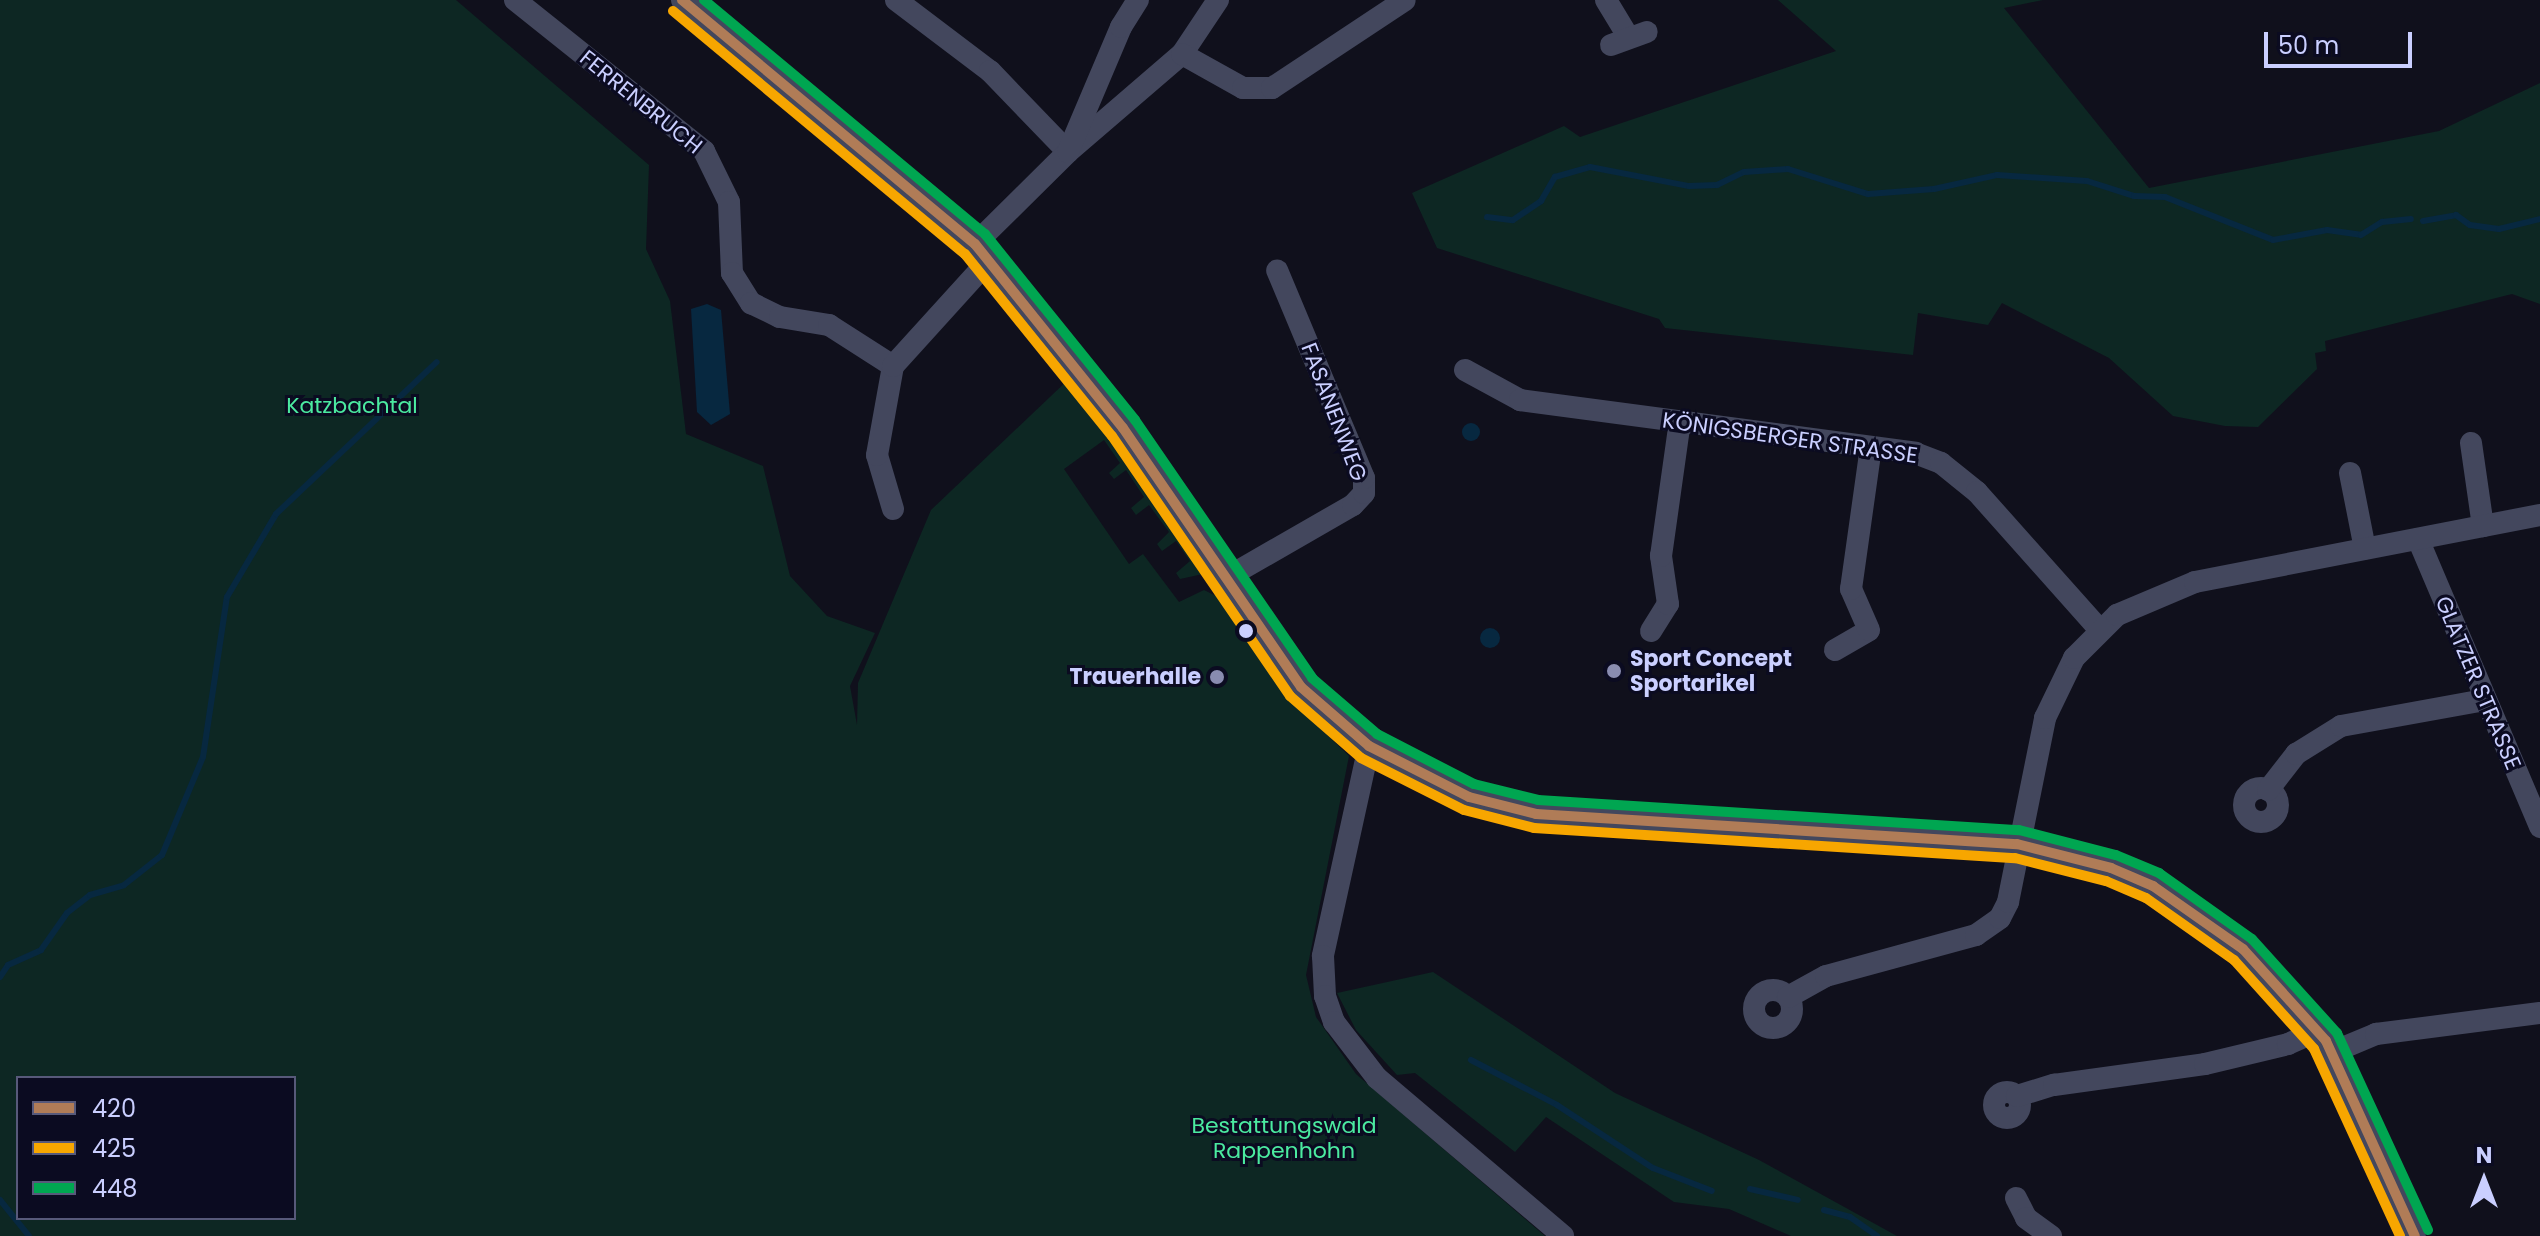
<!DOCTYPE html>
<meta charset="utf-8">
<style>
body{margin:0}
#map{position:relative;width:2540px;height:1236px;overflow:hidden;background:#10101c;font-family:Poppins,sans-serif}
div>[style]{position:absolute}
.green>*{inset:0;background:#0d2723}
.water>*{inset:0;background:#072840}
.round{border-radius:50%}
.stream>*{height:6px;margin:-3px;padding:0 3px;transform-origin:3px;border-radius:3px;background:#072840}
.minor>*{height:22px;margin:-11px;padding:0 11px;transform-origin:11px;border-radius:11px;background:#43475d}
.minor>.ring{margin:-11px;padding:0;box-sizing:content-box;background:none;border:22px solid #43475d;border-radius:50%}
.bus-1>*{height:10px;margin:-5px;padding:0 5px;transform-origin:5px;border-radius:5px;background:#b07c57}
.bus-2>*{height:10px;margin:-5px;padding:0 5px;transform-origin:5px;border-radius:5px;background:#f7a600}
.bus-3>*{height:10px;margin:-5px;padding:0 5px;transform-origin:5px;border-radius:5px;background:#00a651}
.dots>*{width:22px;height:22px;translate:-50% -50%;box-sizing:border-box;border:4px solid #0b0b21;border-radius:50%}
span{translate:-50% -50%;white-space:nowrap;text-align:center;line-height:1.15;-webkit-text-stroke:6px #0b0b21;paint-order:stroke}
.street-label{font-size:22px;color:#cacfff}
.park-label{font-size:22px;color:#4beaa0}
.poi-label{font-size:22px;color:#cacfff;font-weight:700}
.left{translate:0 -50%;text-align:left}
.right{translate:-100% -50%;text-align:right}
.legend{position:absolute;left:16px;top:1076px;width:280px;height:144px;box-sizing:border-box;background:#0b0b21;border:2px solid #57597a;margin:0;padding:10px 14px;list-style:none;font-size:24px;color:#cacfff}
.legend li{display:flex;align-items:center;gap:16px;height:40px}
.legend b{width:40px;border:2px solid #57597a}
.north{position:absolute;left:2444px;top:1140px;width:80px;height:80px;-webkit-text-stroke:6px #0b0b21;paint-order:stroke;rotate:0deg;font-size:22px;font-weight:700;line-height:32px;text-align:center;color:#cacfff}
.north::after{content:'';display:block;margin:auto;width:28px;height:36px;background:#cacfff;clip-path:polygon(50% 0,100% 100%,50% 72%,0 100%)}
.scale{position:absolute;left:2264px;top:32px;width:148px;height:36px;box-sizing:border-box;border:4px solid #cacfff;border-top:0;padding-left:10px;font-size:24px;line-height:28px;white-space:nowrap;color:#cacfff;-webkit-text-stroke:6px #0b0b21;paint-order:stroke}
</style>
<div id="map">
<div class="green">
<i style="clip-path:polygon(evenodd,0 0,456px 0,649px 165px,646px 249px,670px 301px,686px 434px,763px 466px,790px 576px,827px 616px,875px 633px,850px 686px,857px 725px,858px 683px,931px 510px,1071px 377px,1164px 501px,1202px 560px,1203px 574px,1180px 579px,1176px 573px,1190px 561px,1176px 541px,1162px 551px,1157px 544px,1169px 532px,1149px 505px,1136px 515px,1131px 508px,1144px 497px,1126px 470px,1114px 479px,1109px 473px,1120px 463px,1104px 440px,1064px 469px,1129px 564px,1143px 554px,1179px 602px,1204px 590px,1218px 597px,1293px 702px,1349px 756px,1306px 975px,1316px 1017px,1356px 1074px,1545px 1236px,0 1236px,0 0,18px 1078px,294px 1078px,294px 1218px,18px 1218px,18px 1078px)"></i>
<i style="clip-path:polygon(698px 0,790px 72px,964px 222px)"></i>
<i style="clip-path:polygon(1778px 0,2043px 0,2004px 8px,2149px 188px,2439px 131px,2540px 83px,2540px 304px,2512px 294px,2325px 341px,2326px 351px,2315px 353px,2317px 369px,2258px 427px,2225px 426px,2173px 416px,2109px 358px,2002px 303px,1988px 325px,1918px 313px,1913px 355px,1665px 328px,1659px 319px,1437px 248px,1412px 193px,1564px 126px,1580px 137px,1836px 51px)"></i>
<i style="clip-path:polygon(1433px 972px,1615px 1093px,1759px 1160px,1897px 1236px,1791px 1236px,1729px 1209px,1674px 1202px,1546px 1117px,1515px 1152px,1415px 1073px,1397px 1075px,1356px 1030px,1337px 993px)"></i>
</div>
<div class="water">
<i style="clip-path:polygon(707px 304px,721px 310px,730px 414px,711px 425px,697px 412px,691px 309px)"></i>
<i class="round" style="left:1462px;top:423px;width:18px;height:18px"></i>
<i class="round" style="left:1480px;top:628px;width:20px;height:20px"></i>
</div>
<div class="stream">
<i style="left:1487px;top:217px;width:26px;rotate:7deg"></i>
<i style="left:1513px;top:220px;width:34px;rotate:-34deg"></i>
<i style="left:1541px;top:201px;width:28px;rotate:-60deg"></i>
<i style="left:1555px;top:177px;width:36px;rotate:-16deg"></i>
<i style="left:1590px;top:167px;width:101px;rotate:10.9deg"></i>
<i style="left:1689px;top:186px;width:28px;rotate:-2deg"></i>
<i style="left:1717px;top:185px;width:30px;rotate:-26deg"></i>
<i style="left:1744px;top:172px;width:44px;rotate:-3.9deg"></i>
<i style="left:1788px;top:169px;width:84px;rotate:17.4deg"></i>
<i style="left:1868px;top:194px;width:66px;rotate:-4.3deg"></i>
<i style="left:1934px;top:189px;width:65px;rotate:-12.5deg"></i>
<i style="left:1997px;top:175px;width:90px;rotate:3.8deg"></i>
<i style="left:2087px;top:181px;width:49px;rotate:17.7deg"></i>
<i style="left:2134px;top:196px;width:31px;rotate:2deg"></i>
<i style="left:2165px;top:197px;width:116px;rotate:21.7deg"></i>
<i style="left:2273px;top:240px;width:55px;rotate:-10.5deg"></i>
<i style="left:2327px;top:230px;width:34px;rotate:8deg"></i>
<i style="left:2361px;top:235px;width:25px;rotate:-32deg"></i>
<i style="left:2382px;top:222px;width:29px;rotate:-6deg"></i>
<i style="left:2423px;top:221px;width:34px;rotate:-10deg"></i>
<i style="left:2456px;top:215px;width:17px;rotate:36deg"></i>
<i style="left:2470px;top:225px;width:29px;rotate:8deg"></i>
<i style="left:2499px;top:229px;width:42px;rotate:-13.7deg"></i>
<i style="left:0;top:977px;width:14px;rotate:-56deg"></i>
<i style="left:8px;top:965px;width:36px;rotate:-24deg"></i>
<i style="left:41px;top:950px;width:45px;rotate:-54.9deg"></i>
<i style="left:67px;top:913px;width:29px;rotate:-38deg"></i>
<i style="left:90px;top:895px;width:35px;rotate:-16deg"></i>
<i style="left:124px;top:885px;width:48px;rotate:-38.3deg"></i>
<i style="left:162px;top:855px;width:106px;rotate:-67.3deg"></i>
<i style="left:203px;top:757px;width:162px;rotate:-81.5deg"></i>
<i style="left:227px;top:597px;width:96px;rotate:-59.4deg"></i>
<i style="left:276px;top:514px;width:221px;rotate:-43.4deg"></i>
<i style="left:1471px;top:1060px;width:97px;rotate:27.6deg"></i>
<i style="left:1557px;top:1105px;width:115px;rotate:33.3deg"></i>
<i style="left:1653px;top:1168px;width:63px;rotate:21.3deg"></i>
<i style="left:1750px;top:1189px;width:49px;rotate:12.9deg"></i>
<i style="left:0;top:1200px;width:46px;rotate:51.1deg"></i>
<i style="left:1824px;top:1210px;width:27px;rotate:15deg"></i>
<i style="left:1850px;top:1217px;width:33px;rotate:35deg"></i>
</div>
<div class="minor">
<i style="left:515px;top:0;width:242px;rotate:38.6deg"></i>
<i style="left:704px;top:151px;width:57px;rotate:63.9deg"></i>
<i style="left:729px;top:202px;width:71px;rotate:87.6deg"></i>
<i style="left:732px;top:273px;width:36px;rotate:58deg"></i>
<i style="left:751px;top:303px;width:32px;rotate:26deg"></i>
<i style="left:780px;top:317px;width:50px;rotate:9.3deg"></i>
<i style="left:829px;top:325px;width:76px;rotate:32.6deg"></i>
<i style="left:682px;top:0;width:381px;rotate:39.8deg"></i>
<i style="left:975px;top:244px;width:236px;rotate:51.2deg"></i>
<i style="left:1123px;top:428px;width:314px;rotate:55.5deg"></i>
<i style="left:1301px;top:687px;width:90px;rotate:40.9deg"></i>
<i style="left:1369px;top:746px;width:112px;rotate:27deg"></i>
<i style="left:1469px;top:797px;width:69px;rotate:14.2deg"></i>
<i style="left:1536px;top:814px;width:482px;rotate:3.6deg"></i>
<i style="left:2017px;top:844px;width:97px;rotate:14.3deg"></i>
<i style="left:2111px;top:868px;width:46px;rotate:23.2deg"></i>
<i style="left:2153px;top:886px;width:110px;rotate:35deg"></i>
<i style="left:2243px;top:949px;width:124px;rotate:47.9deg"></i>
<i style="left:2326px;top:1041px;width:214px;rotate:65.5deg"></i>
<i style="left:896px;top:0;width:118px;rotate:37.1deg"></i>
<i style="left:990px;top:71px;width:112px;rotate:46.1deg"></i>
<i style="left:1068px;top:152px;width:150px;rotate:-40.7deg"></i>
<i style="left:1182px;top:54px;width:65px;rotate:-56.3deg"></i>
<i style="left:1606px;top:0;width:44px;rotate:58.8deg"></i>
<i style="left:1611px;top:45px;width:38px;rotate:-20deg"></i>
<i style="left:1182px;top:54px;width:70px;rotate:29.1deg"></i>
<i style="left:1243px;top:88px;width:29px"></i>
<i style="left:1272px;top:88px;width:159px;rotate:-33.5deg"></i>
<i style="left:975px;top:244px;width:131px;rotate:-44.7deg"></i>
<i style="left:1068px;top:152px;width:136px;rotate:-67deg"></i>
<i style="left:1121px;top:27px;width:32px;rotate:-58deg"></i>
<i style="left:1465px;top:370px;width:63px;rotate:28.6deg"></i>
<i style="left:1520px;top:400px;width:399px;rotate:7.6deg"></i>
<i style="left:1915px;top:453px;width:28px;rotate:21deg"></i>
<i style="left:1941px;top:463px;width:46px;rotate:38.9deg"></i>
<i style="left:1977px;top:492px;width:183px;rotate:48.3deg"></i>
<i style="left:2471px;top:443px;width:84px;rotate:81.8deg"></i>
<i style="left:2350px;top:473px;width:77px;rotate:78.8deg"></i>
<i style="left:893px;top:509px;width:56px;rotate:-106.5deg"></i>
<i style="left:877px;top:455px;width:90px;rotate:-79.8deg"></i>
<i style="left:893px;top:366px;width:143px;rotate:-47.8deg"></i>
<i style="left:2418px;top:539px;width:313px;rotate:67deg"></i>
<i style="left:1226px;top:578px;width:146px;rotate:-29.9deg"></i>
<i style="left:1353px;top:505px;width:16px;rotate:-47deg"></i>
<i style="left:1364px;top:493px;width:15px;rotate:-90deg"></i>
<i style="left:1364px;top:478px;width:225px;rotate:-112.7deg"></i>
<i style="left:1651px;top:631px;width:32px;rotate:-58deg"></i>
<i style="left:1668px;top:604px;width:49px;rotate:-98.3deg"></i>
<i style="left:1661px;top:556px;width:136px;rotate:-82deg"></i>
<i style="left:1835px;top:650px;width:39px;rotate:-30deg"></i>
<i style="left:1869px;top:630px;width:45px;rotate:-113.7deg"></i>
<i style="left:1851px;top:589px;width:143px;rotate:-82deg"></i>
<i style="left:1369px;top:746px;width:215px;rotate:102.4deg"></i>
<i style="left:1323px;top:956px;width:40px;rotate:87.1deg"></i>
<i style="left:1325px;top:996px;width:28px;rotate:71deg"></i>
<i style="left:1334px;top:1022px;width:71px;rotate:52.5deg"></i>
<i style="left:1377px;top:1078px;width:244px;rotate:40.3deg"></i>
<i class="ring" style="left:2244px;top:788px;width:12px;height:12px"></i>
<i style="left:2268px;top:790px;width:46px;rotate:-52.1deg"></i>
<i style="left:2296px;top:754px;width:53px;rotate:-31.9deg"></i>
<i style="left:2341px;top:726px;width:145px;rotate:-10.3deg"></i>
<i class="ring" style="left:1754px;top:990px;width:16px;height:16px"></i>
<i style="left:1788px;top:997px;width:43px;rotate:-28.9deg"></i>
<i style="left:1826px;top:976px;width:156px;rotate:-15.3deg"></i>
<i style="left:1976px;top:935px;width:29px;rotate:-35deg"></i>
<i style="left:2000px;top:918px;width:18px;rotate:-63deg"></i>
<i style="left:2008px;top:902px;width:188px;rotate:-78.6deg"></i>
<i style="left:2045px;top:718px;width:67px;rotate:-64.2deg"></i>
<i style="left:2074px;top:658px;width:61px;rotate:-45deg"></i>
<i style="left:2117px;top:615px;width:85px;rotate:-22.9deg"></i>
<i style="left:2195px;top:582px;width:351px;rotate:-11deg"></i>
<i style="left:2333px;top:1052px;width:47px;rotate:-22.7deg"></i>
<i style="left:2376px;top:1034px;width:165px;rotate:-7.3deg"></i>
<i class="ring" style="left:1994px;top:1092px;width:4px;height:4px"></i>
<i style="left:2017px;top:1096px;width:39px;rotate:-17deg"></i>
<i style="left:2054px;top:1085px;width:152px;rotate:-7.9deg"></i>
<i style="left:2205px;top:1064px;width:85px;rotate:-13.5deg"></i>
<i style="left:2288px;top:1044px;width:32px;rotate:-24deg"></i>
<i style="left:2016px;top:1198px;width:22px;rotate:63deg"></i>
<i style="left:2026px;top:1218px;width:31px;rotate:36deg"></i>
</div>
<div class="bus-1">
<i style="left:682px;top:0;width:381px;rotate:39.8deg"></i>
<i style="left:975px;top:244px;width:236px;rotate:51.2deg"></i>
<i style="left:1123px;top:428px;width:314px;rotate:55.5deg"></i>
<i style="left:1301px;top:687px;width:90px;rotate:40.9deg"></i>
<i style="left:1369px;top:746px;width:112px;rotate:27deg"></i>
<i style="left:1469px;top:797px;width:69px;rotate:14.2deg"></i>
<i style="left:1536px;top:814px;width:482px;rotate:3.6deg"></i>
<i style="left:2017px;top:844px;width:97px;rotate:14.3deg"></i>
<i style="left:2111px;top:868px;width:46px;rotate:23.2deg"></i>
<i style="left:2153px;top:886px;width:110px;rotate:35deg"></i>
<i style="left:2243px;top:949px;width:124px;rotate:47.9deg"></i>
<i style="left:2326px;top:1041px;width:214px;rotate:65.5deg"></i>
</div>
<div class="bus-2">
<i style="left:673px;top:11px;width:380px;rotate:39.8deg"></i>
<i style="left:965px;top:254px;width:234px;rotate:51.1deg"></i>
<i style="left:1112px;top:436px;width:315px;rotate:55.6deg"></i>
<i style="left:1290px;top:696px;width:94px;rotate:41.1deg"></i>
<i style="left:1361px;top:758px;width:115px;rotate:26.8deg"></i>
<i style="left:1464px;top:810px;width:72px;rotate:14.4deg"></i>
<i style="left:1534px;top:828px;width:482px;rotate:3.6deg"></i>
<i style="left:2015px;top:858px;width:94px;rotate:14.2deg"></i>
<i style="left:2106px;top:881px;width:43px;rotate:23deg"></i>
<i style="left:2146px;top:898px;width:108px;rotate:35.2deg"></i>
<i style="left:2234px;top:960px;width:120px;rotate:48deg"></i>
<i style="left:2314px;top:1049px;width:206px;rotate:65.3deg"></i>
</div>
<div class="bus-3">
<i style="left:704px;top:0;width:366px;rotate:39.8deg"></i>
<i style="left:985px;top:234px;width:239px;rotate:51.1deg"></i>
<i style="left:1135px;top:420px;width:313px;rotate:55.5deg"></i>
<i style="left:1312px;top:678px;width:86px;rotate:40.7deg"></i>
<i style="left:1377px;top:734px;width:109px;rotate:27.3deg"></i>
<i style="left:1474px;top:784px;width:66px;rotate:14deg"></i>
<i style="left:1538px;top:800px;width:482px;rotate:3.6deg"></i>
<i style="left:2019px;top:830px;width:100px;rotate:14.5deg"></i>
<i style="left:2116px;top:855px;width:47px;rotate:22.7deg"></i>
<i style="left:2159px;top:873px;width:114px;rotate:35.4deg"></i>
<i style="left:2252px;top:939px;width:127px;rotate:47.9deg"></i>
<i style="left:2337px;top:1033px;width:217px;rotate:65.2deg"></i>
</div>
<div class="dots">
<i style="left:1246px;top:631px;background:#cacfff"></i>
<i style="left:1614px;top:671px;background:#898cb0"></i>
<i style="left:1217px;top:677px;background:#898cb0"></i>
</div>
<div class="street-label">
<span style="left:641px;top:102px;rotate:39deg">FERRENBRUCH</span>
<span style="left:1334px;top:412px;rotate:69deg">FASANENWEG</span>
<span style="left:1790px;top:438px;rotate:8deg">KÖNIGSBERGER STRASSE</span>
<span style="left:2478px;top:683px;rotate:67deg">GLATZER STRASSE</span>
</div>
<div class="park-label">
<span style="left:352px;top:406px">Katzbachtal</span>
<span style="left:1284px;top:1138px">Bestattungswald<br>Rappenhohn</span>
</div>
<div class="poi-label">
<span class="left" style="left:1630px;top:671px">Sport Concept<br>Sportarikel</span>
<span class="right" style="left:1201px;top:677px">Trauerhalle</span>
</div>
<ul class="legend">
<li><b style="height:10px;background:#b07c57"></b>420</li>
<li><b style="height:10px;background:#f7a600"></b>425</li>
<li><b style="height:10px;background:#00a651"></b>448</li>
</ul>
<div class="north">N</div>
<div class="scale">50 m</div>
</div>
